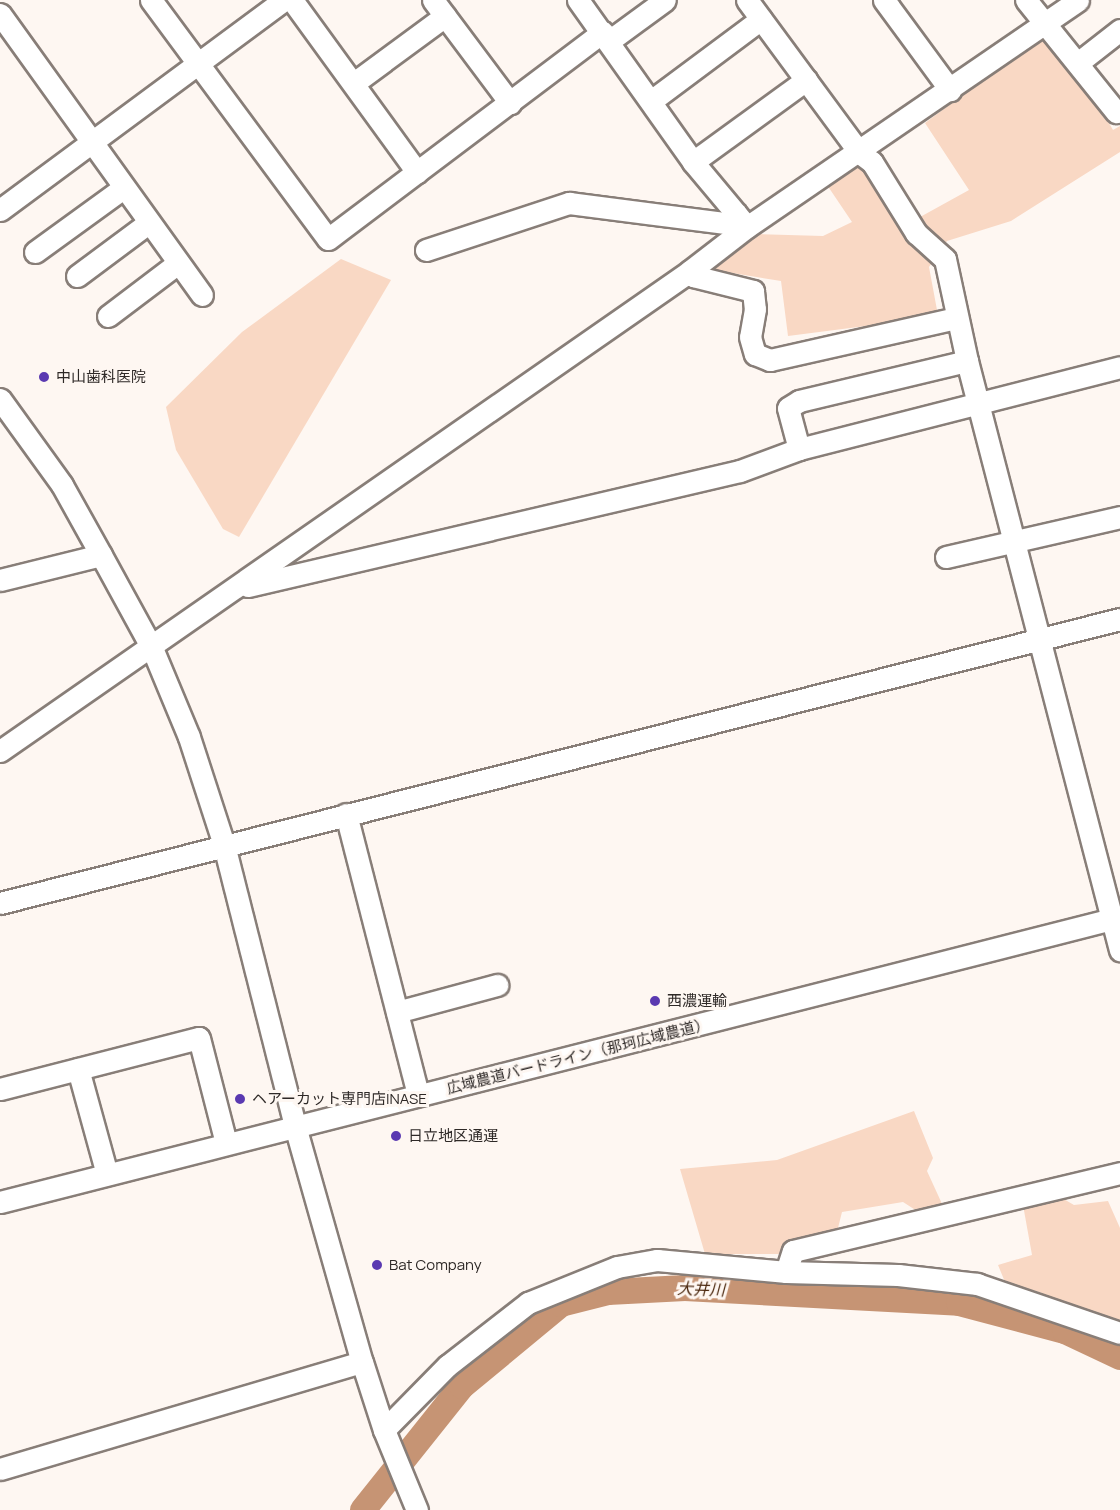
<!DOCTYPE html>
<meta charset="utf-8">
<style>
body{margin:0}
#map{position:relative;width:1120px;height:1510px;overflow:hidden;background:#fef7f2;font-family:Manrope,"Noto Sans JP",sans-serif}
div>[style]{position:absolute}
.green>*{inset:0;background:#f9d8c4}
.river>*{height:26px;margin:-13px;padding:0 13px;transform-origin:13px;border-radius:13px;background:#c69474}
.roads{filter:drop-shadow(2px 0 #887e78) drop-shadow(-2px 0 #887e78) drop-shadow(0 2px #887e78) drop-shadow(0 -2px #887e78)}
.minor>*{height:21px;margin:-10.5px;padding:0 10.5px;transform-origin:10.5px;border-radius:10.5px;background:#fff}
.dots>*{width:16px;height:16px;translate:-50% -50%;box-sizing:border-box;border:3px solid #fef7f2;border-radius:50%}
span{translate:-50% -50%;white-space:nowrap;text-align:center;line-height:1.15;-webkit-text-stroke:6px #fef7f2;paint-order:stroke}
.poi-label{font-size:15px;color:#2e2927}
.left{translate:0 -50%;text-align:left}
.street-label{font-size:15px;color:#2e2927}
.water-label{font-size:16px;color:#4b280f;font-style:italic}
</style>
<div id="map">
<div class="green">
<i style="clip-path:polygon(1044px 34px,1081px 75px,1113px 130px,1120px 126px,1120px 152px,1011px 221px,947px 241px,929px 267px,937px 310px,897px 322px,788px 336px,781px 281px,708px 269px,752px 234px,823px 236px,852px 222px,825px 182px,859px 161px,902px 227px,969px 190px,925px 123px)"></i>
<i style="clip-path:polygon(341px 259px,391px 280px,239px 537px,223px 529px,176px 450px,166px 407px,242px 332px)"></i>
<i style="clip-path:polygon(914px 1111px,933px 1158px,927px 1171px,943px 1206px,917px 1211px,903px 1202px,842px 1212px,837px 1232px,809px 1254px,705px 1254px,680px 1169px,777px 1160px)"></i>
<i style="clip-path:polygon(1055px 1194px,1074px 1205px,1108px 1201px,1120px 1228px,1120px 1328px,1047px 1304px,1042px 1293px,1005px 1282px,998px 1265px,1032px 1255px,1023px 1205px)"></i>
</div>
<div class="river">
<i style="left:363px;top:1510px;width:159px;rotate:-51.4deg"></i>
<i style="left:462px;top:1386px;width:129px;rotate:-39.6deg"></i>
<i style="left:561px;top:1304px;width:49px;rotate:-14.3deg"></i>
<i style="left:608px;top:1292px;width:77px;rotate:-3deg"></i>
<i style="left:685px;top:1288px;width:274px;rotate:3.1deg"></i>
<i style="left:959px;top:1303px;width:110px;rotate:14.8deg"></i>
<i style="left:1065px;top:1331px;width:61px;rotate:25.3deg"></i>
</div>
<div class="roads">
<div class="minor">
<i style="left:151px;top:0;width:297px;rotate:53.5deg"></i>
<i style="left:328px;top:239px;width:344px;rotate:-37deg"></i>
<i style="left:292px;top:0;width:213px;rotate:54deg"></i>
<i style="left:433px;top:0;width:129px;rotate:53.2deg"></i>
<i style="left:578px;top:0;width:199px;rotate:54.6deg"></i>
<i style="left:693px;top:162px;width:80px;rotate:50.1deg"></i>
<i style="left:747px;top:0;width:190px;rotate:53.6deg"></i>
<i style="left:860px;top:153px;width:15px;rotate:37deg"></i>
<i style="left:872px;top:162px;width:84px;rotate:58.2deg"></i>
<i style="left:916px;top:233px;width:39px;rotate:42deg"></i>
<i style="left:945px;top:259px;width:104px;rotate:77.8deg"></i>
<i style="left:967px;top:361px;width:609px;rotate:75.44deg"></i>
<i style="left:884px;top:0;width:112px;rotate:53.7deg"></i>
<i style="left:1026px;top:0;width:144px;rotate:51.2deg"></i>
<i style="left:0;top:14px;width:346px;rotate:54.3deg"></i>
<i style="left:609px;top:41px;width:69px;rotate:-36.2deg"></i>
<i style="left:1079px;top:62px;width:52px;rotate:-38deg"></i>
<i style="left:354px;top:83px;width:113px;rotate:-36.4deg"></i>
<i style="left:651px;top:101px;width:137px;rotate:-36.7deg"></i>
<i style="left:693px;top:162px;width:140px;rotate:-36deg"></i>
<i style="left:0;top:210px;width:353px;rotate:-36.5deg"></i>
<i style="left:426px;top:250px;width:151px;rotate:-18.2deg"></i>
<i style="left:569px;top:203px;width:158px;rotate:7.3deg"></i>
<i style="left:726px;top:223px;width:14px;rotate:-45deg"></i>
<i style="left:35px;top:252px;width:109px;rotate:-36deg"></i>
<i style="left:690px;top:271px;width:6px;rotate:59deg"></i>
<i style="left:693px;top:276px;width:62px;rotate:14deg"></i>
<i style="left:753px;top:291px;width:18px;rotate:84deg"></i>
<i style="left:755px;top:309px;width:28px;rotate:100deg"></i>
<i style="left:750px;top:337px;width:18px;rotate:74deg"></i>
<i style="left:755px;top:354px;width:16px;rotate:22deg"></i>
<i style="left:770px;top:360px;width:192px;rotate:-12.7deg"></i>
<i style="left:77px;top:276px;width:89px;rotate:-36.7deg"></i>
<i style="left:108px;top:316px;width:88px;rotate:-37.1deg"></i>
<i style="left:0;top:399px;width:106px;rotate:54.2deg"></i>
<i style="left:62px;top:485px;width:80px;rotate:60.9deg"></i>
<i style="left:101px;top:555px;width:106px;rotate:61.3deg"></i>
<i style="left:152px;top:648px;width:96px;rotate:67.4deg"></i>
<i style="left:189px;top:737px;width:114px;rotate:72deg"></i>
<i style="left:224px;top:845px;width:290px;rotate:75.8deg"></i>
<i style="left:295px;top:1126px;width:245px;rotate:74.2deg"></i>
<i style="left:362px;top:1362px;width:71px;rotate:72.1deg"></i>
<i style="left:384px;top:1430px;width:87px;rotate:67.6deg"></i>
<i style="left:799px;top:449px;width:42px;rotate:-105deg"></i>
<i style="left:788px;top:408px;width:13px;rotate:-32deg"></i>
<i style="left:799px;top:401px;width:173px;rotate:-13.4deg"></i>
<i style="left:946px;top:557px;width:179px;rotate:-12.9deg"></i>
<i style="left:0;top:580px;width:104px;rotate:-13.9deg"></i>
<i style="left:248px;top:586px;width:505px;rotate:-13.16deg"></i>
<i style="left:740px;top:471px;width:63px;rotate:-20.4deg"></i>
<i style="left:799px;top:449px;width:331px;rotate:-14.3deg"></i>
<i style="left:0;top:751px;width:841px;rotate:-34.82deg"></i>
<i style="left:690px;top:271px;width:72px;rotate:-37.7deg"></i>
<i style="left:747px;top:227px;width:401px;rotate:-34.4deg"></i>
<i style="left:346px;top:814px;width:290px;rotate:75.6deg"></i>
<i style="left:0;top:903px;width:1155px;rotate:-14.23deg"></i>
<i style="left:397px;top:1012px;width:104px;rotate:-15.1deg"></i>
<i style="left:78px;top:1069px;width:109px;rotate:74.6deg"></i>
<i style="left:0;top:1089px;width:205px;rotate:-14.4deg"></i>
<i style="left:199px;top:1038px;width:108px;rotate:75.6deg"></i>
<i style="left:0;top:1202px;width:1156px;rotate:-14.28deg"></i>
<i style="left:786px;top:1272px;width:22px;rotate:-72deg"></i>
<i style="left:793px;top:1251px;width:336px;rotate:-13.4deg"></i>
<i style="left:384px;top:1430px;width:90px;rotate:-45.5deg"></i>
<i style="left:447px;top:1366px;width:103px;rotate:-37.9deg"></i>
<i style="left:528px;top:1303px;width:96px;rotate:-22deg"></i>
<i style="left:617px;top:1267px;width:41px;rotate:-9.9deg"></i>
<i style="left:657px;top:1260px;width:130px;rotate:5.3deg"></i>
<i style="left:786px;top:1272px;width:112px;rotate:1.5deg"></i>
<i style="left:898px;top:1275px;width:80px;rotate:6.5deg"></i>
<i style="left:977px;top:1284px;width:151px;rotate:18.9deg"></i>
<i style="left:0;top:1469px;width:377px;rotate:-16.5deg"></i>
</div>
</div>
<div class="dots">
<i style="left:44px;top:377px;background:#5a39b1"></i>
<i style="left:655px;top:1001px;background:#5a39b1"></i>
<i style="left:240px;top:1099px;background:#5a39b1"></i>
<i style="left:396px;top:1136px;background:#5a39b1"></i>
<i style="left:377px;top:1265px;background:#5a39b1"></i>
</div>
<div class="poi-label">
<span class="left" style="left:56px;top:377px">中山歯科医院</span>
<span class="left" style="left:667px;top:1001px">西濃運輸</span>
<span class="left" style="left:252px;top:1099px">ヘアーカット専門店INASE</span>
<span class="left" style="left:408px;top:1136px">日立地区通運</span>
<span class="left" style="left:389px;top:1265px">Bat Company</span>
</div>
<div class="street-label">
<span style="left:578px;top:1056px;rotate:-14deg">広域農道バードライン（那珂広域農道）</span>
</div>
<div class="water-label">
<span style="left:701px;top:1289px;rotate:2deg">大井川</span>
</div>
</div>
